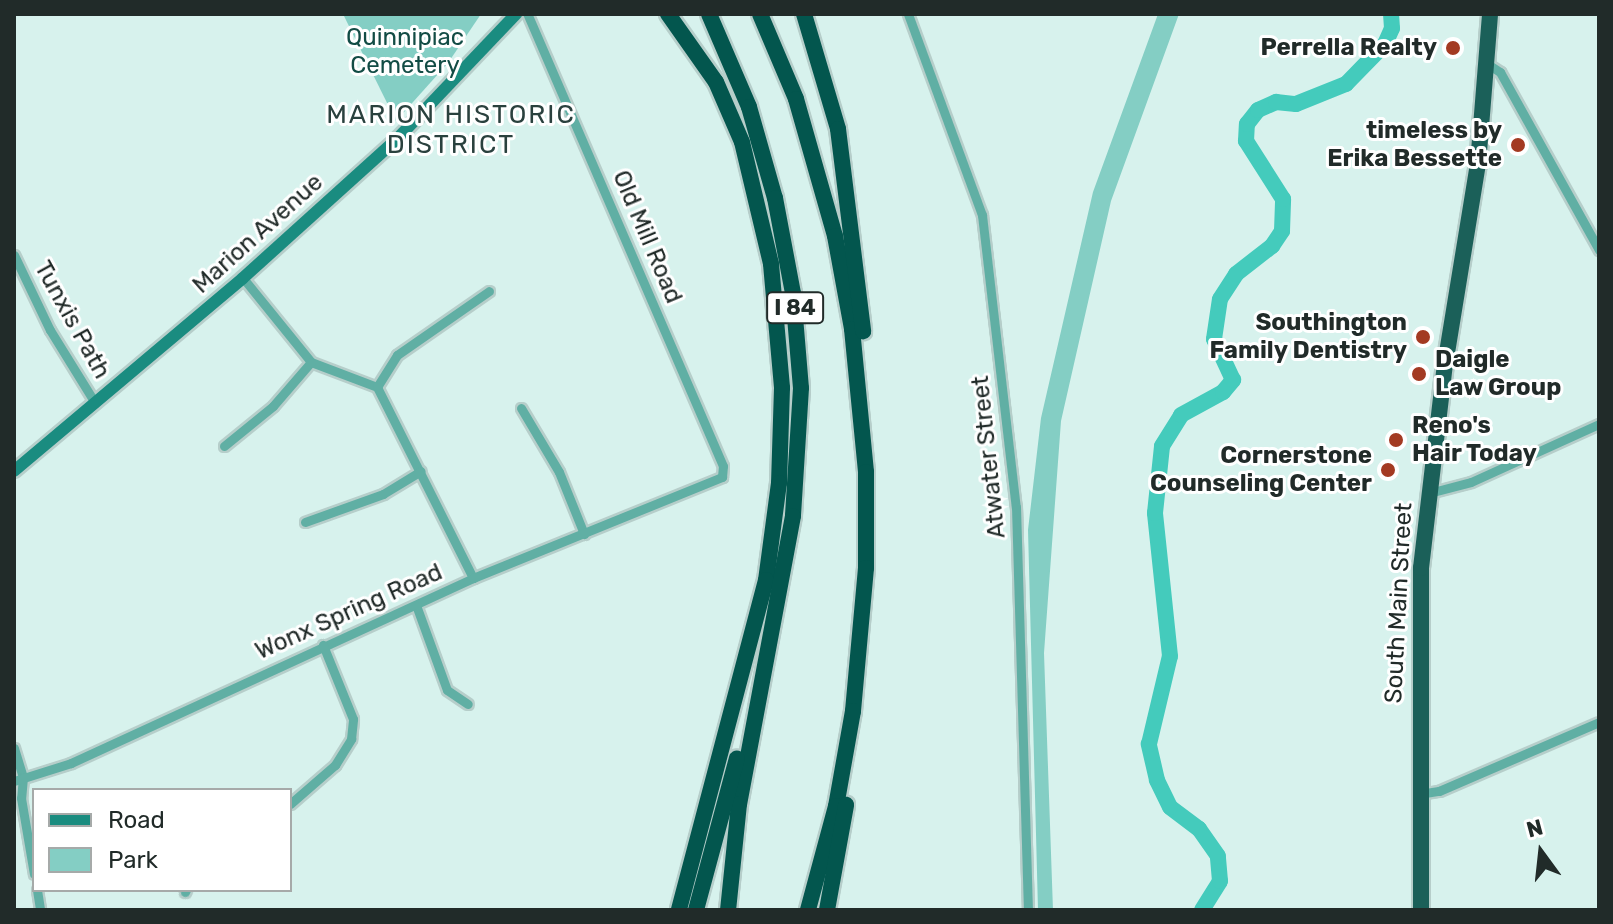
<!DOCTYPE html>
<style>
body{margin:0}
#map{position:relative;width:1613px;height:924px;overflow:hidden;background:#d7f2ed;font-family:Rubik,sans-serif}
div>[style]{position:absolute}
.green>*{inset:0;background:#84cec4}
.river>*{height:16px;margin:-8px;padding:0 8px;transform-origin:8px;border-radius:8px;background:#44cbbc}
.roads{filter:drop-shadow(2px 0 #b6ceca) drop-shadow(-2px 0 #b6ceca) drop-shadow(0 2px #b6ceca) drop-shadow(0 -2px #b6ceca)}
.minor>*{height:9px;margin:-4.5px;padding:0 4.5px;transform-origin:4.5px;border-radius:4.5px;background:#60afa4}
.secondary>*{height:12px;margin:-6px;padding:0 6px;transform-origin:6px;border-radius:6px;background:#1a8c80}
.trunk>*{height:16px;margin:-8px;padding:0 8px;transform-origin:8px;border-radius:8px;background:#1b6059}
.motorway>*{height:16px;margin:-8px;padding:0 8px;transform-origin:8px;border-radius:8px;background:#03564e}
.dots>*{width:22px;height:22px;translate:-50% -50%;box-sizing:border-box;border:4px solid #fff;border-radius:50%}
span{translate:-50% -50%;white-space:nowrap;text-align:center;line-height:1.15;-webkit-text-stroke:6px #fff;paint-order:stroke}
.shield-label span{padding:2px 6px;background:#fff;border:2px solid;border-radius:6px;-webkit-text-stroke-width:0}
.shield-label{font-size:22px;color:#212b29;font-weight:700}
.park-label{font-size:24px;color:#124c45}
.poi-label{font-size:24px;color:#212b29;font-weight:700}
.right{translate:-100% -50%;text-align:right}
.left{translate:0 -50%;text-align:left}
.street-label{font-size:24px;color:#212b29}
.neighbourhood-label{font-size:26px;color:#2a413e;letter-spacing:2px}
.frame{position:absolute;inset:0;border:16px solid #212b29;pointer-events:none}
.legend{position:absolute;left:32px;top:788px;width:260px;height:104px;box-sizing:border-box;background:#fff;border:2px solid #a6aaa9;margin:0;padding:10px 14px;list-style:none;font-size:24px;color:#212b29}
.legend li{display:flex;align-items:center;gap:16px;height:40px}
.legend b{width:40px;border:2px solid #a6aaa9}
.north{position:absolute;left:1501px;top:812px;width:80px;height:80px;-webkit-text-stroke:6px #fff;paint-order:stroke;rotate:345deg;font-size:22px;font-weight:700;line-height:32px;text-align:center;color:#212b29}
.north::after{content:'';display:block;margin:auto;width:28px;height:36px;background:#212b29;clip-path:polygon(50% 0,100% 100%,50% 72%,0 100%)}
</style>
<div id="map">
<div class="green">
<i style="clip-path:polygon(343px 14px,481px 14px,448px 63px,396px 121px)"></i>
<i style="clip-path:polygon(1158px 14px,1179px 14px,1111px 201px,1061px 421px,1044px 653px,1053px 910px,1038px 910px,1028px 530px,1041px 418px,1093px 192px)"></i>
</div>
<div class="river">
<i style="left:1202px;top:910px;width:34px;rotate:-58deg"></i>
<i style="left:1220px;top:881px;width:25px;rotate:-95deg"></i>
<i style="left:1218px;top:856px;width:33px;rotate:-125deg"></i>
<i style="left:1199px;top:829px;width:36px;rotate:-143deg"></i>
<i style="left:1170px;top:807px;width:30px;rotate:-116deg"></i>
<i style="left:1157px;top:780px;width:37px;rotate:-103deg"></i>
<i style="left:1149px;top:744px;width:90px;rotate:-76.6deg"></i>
<i style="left:1170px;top:656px;width:144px;rotate:-96deg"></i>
<i style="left:1155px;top:513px;width:67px;rotate:-84deg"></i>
<i style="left:1162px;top:446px;width:36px;rotate:-58deg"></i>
<i style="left:1181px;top:415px;width:48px;rotate:-28.7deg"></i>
<i style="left:1223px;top:392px;width:16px;rotate:-50deg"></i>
<i style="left:1233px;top:380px;width:45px;rotate:-114.9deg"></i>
<i style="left:1214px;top:339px;width:40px;rotate:-81.5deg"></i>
<i style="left:1220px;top:299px;width:30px;rotate:-57deg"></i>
<i style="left:1236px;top:274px;width:46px;rotate:-37.9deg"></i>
<i style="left:1272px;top:246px;width:18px;rotate:-56deg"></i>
<i style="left:1282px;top:231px;width:32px;rotate:-88deg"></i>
<i style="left:1283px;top:199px;width:69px;rotate:-122.5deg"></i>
<i style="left:1246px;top:141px;width:17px;rotate:-87deg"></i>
<i style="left:1247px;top:124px;width:18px;rotate:-52deg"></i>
<i style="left:1258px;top:110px;width:20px;rotate:-24deg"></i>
<i style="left:1276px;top:102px;width:20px;rotate:6deg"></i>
<i style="left:1296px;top:104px;width:54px;rotate:-21.8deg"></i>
<i style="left:1346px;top:84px;width:56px;rotate:-45.7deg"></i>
<i style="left:1385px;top:44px;width:17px;rotate:-66deg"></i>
<i style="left:1392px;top:28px;width:14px;rotate:-94deg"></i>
</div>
<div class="roads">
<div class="minor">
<i style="left:908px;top:14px;width:214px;rotate:69.8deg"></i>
<i style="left:982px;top:215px;width:294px;rotate:83.4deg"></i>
<i style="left:1016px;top:507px;width:403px;rotate:88.3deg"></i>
<i style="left:1486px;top:63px;width:17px;rotate:33deg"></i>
<i style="left:1500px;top:72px;width:204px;rotate:60.9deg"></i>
<i style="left:14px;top:255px;width:83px;rotate:64.4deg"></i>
<i style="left:50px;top:330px;width:86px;rotate:58.3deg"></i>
<i style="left:243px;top:278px;width:108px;rotate:51deg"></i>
<i style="left:311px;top:362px;width:71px;rotate:20.7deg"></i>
<i style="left:377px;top:387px;width:214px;rotate:63.3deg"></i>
<i style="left:377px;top:387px;width:38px;rotate:-58deg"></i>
<i style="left:397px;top:355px;width:112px;rotate:-34.8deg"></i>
<i style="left:521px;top:408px;width:74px;rotate:59.3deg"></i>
<i style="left:559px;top:472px;width:67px;rotate:68deg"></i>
<i style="left:224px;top:446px;width:63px;rotate:-39.2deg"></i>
<i style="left:273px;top:406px;width:58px;rotate:-49.2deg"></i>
<i style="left:1429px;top:493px;width:43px;rotate:-14.7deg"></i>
<i style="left:1471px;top:482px;width:141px;rotate:-24.4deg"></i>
<i style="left:305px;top:522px;width:83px;rotate:-19.7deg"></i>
<i style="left:383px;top:494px;width:44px;rotate:-31.2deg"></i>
<i style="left:416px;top:605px;width:90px;rotate:70deg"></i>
<i style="left:447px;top:690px;width:25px;rotate:34deg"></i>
<i style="left:14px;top:748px;width:30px;rotate:73deg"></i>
<i style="left:23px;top:777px;width:21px;rotate:95deg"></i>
<i style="left:21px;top:798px;width:77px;rotate:80.3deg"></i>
<i style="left:14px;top:781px;width:60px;rotate:-17.5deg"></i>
<i style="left:71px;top:763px;width:443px;rotate:-24.7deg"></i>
<i style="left:473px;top:578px;width:269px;rotate:-22.1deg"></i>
<i style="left:722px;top:477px;width:11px;rotate:-85deg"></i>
<i style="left:723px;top:466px;width:493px;rotate:-113.4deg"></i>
<i style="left:1419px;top:794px;width:20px;rotate:-9deg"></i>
<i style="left:1439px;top:791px;width:174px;rotate:-23.3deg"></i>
<i style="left:290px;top:804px;width:60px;rotate:-40.9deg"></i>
<i style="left:335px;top:765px;width:31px;rotate:-58deg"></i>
<i style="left:351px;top:739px;width:20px;rotate:-84deg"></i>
<i style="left:353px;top:719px;width:80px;rotate:-112.1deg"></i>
<i style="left:37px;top:890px;width:20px;rotate:81deg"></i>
<i style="left:185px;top:892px;width:2px;rotate:-63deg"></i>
</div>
<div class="secondary">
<i style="left:14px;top:471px;width:299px;rotate:-40.1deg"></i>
<i style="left:243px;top:278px;width:207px;rotate:-42.1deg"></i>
<i style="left:397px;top:139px;width:173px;rotate:-46.4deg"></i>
</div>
<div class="trunk">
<i style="left:1421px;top:910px;width:342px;rotate:-90deg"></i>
<i style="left:1421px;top:568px;width:204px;rotate:-83.3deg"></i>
<i style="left:1445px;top:365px;width:204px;rotate:-80.7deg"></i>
<i style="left:1478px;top:164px;width:150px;rotate:-85.4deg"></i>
</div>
<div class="motorway">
<i style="left:668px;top:14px;width:83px;rotate:54.8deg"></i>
<i style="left:716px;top:82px;width:65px;rotate:66.6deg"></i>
<i style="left:742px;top:142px;width:125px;rotate:76.6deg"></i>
<i style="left:771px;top:264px;width:124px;rotate:84.9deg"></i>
<i style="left:782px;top:388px;width:95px;rotate:91.8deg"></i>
<i style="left:779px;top:483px;width:98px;rotate:97.6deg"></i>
<i style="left:766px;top:580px;width:341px;rotate:104.8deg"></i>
<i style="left:709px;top:14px;width:101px;rotate:66.7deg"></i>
<i style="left:749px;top:107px;width:95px;rotate:74.1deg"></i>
<i style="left:775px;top:198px;width:97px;rotate:79.3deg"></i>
<i style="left:793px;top:293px;width:95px;rotate:85.2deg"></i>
<i style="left:801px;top:388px;width:128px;rotate:93.6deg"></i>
<i style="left:793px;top:516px;width:293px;rotate:100.6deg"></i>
<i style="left:739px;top:804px;width:107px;rotate:95.9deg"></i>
<i style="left:760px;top:14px;width:92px;rotate:67deg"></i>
<i style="left:796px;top:99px;width:142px;rotate:74.1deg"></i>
<i style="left:835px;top:236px;width:95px;rotate:79.6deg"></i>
<i style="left:852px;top:329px;width:144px;rotate:84.4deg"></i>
<i style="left:866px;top:472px;width:96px;rotate:90deg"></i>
<i style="left:866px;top:568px;width:144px;rotate:95.2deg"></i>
<i style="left:853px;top:711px;width:97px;rotate:100.1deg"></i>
<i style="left:836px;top:806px;width:108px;rotate:105.1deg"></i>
<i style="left:804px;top:14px;width:120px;rotate:73.5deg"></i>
<i style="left:838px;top:129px;width:204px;rotate:82.9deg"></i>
<i style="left:696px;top:910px;width:157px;rotate:-74.9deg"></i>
<i style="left:827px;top:910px;width:107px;rotate:-79.7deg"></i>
</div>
</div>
<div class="dots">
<i style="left:1453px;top:48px;background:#a33a22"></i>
<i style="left:1518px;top:145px;background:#a33a22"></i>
<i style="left:1423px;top:337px;background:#a33a22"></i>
<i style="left:1419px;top:374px;background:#a33a22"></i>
<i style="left:1396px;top:440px;background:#a33a22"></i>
<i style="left:1388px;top:470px;background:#a33a22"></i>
</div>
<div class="shield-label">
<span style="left:795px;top:308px">I 84</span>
</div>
<div class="park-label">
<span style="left:405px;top:52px">Quinnipiac<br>Cemetery</span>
</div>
<div class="poi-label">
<span class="right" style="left:1437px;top:48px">Perrella Realty</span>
<span class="right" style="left:1502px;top:145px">timeless by<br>Erika Bessette</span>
<span class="right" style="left:1407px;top:337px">Southington<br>Family Dentistry</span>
<span class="left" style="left:1435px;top:374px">Daigle<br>Law Group</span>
<span class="left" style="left:1412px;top:440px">Reno's<br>Hair Today</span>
<span class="right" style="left:1372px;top:470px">Cornerstone<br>Counseling Center</span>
</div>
<div class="street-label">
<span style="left:258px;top:234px;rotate:-42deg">Marion Avenue</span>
<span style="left:647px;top:237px;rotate:67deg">Old Mill Road</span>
<span style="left:72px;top:320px;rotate:61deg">Tunxis Path</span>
<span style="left:989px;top:457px;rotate:-96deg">Atwater Street</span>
<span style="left:1399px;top:603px;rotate:-87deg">South Main Street</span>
<span style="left:349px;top:612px;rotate:-24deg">Wonx Spring Road</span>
</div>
<div class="neighbourhood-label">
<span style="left:451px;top:130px">MARION HISTORIC<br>DISTRICT</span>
</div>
<div class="frame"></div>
<ul class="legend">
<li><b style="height:10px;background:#1a8c80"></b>Road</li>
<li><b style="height:22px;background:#84cec4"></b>Park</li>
</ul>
<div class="north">N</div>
</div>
